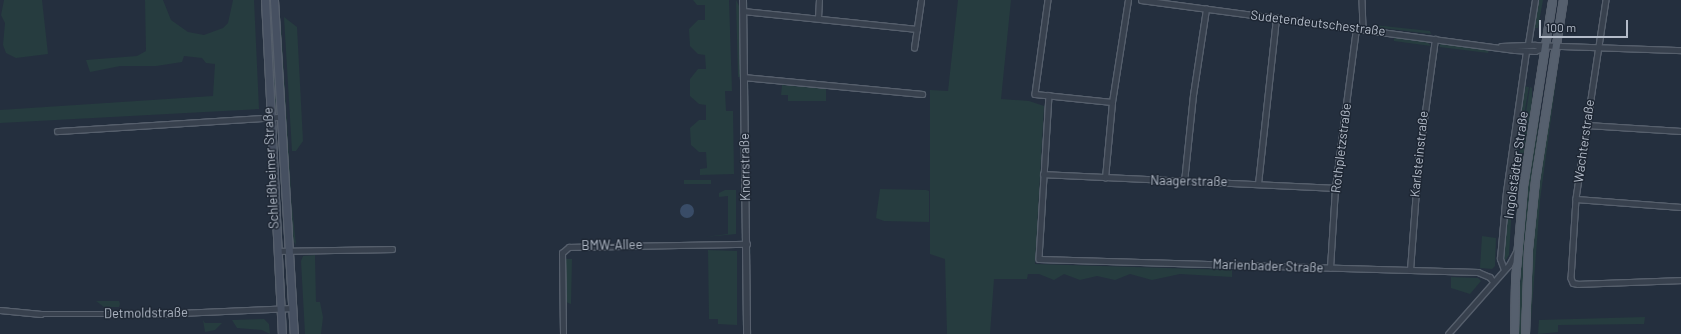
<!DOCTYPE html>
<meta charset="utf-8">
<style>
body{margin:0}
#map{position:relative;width:1681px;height:334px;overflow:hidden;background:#242f3e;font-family:Barlow,sans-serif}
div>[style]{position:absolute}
.green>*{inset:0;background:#263c3f;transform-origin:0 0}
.water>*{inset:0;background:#394c67}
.round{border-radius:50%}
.roads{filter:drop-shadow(1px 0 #565f6c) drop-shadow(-1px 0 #565f6c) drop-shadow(0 1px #565f6c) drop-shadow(0 -1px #565f6c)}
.minor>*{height:4.5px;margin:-2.25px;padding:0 2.25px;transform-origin:2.25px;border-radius:2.25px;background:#38414e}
.tertiary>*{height:6px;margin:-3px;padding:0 3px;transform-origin:3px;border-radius:3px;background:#38414e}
.secondary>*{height:7px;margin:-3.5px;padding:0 3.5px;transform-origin:3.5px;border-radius:3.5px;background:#465061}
.primary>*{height:7px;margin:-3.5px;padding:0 3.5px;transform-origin:3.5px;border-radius:3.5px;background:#56606e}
span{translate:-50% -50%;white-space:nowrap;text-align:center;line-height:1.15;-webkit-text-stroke:3px #1d2633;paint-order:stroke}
.street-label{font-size:13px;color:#b4bcc9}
.scale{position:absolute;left:1539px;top:20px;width:89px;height:18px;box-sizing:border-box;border:2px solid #b4bcc9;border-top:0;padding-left:5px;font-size:12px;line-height:14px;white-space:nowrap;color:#b4bcc9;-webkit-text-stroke:3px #1d2633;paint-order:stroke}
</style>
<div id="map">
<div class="green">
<i style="clip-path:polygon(4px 0,42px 0,48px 54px,16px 58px,6px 53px,3px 45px,5px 23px,1px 15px)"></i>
<i style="clip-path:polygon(145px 0,163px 0,171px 20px,188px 32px,204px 35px,223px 28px,228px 23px,233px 0,254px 0,259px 109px,0 123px,0 110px,213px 96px,215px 64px,206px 63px,202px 58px,184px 56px,182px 62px,156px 66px,120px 66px,90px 72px,86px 60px,137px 56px,146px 51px)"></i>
<i style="clip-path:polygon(268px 0,273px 27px,277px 113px,274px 112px)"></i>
<i style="clip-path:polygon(693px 0,729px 0,732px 91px,725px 91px,726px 111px,733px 111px,734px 174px,700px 175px,700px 169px,707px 168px,706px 152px,699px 152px,691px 145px,690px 128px,699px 120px,706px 120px,706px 105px,699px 104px,690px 96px,690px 79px,698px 69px,706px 69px,705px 55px,698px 54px,690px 46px,689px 29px,698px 20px,705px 20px,705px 5px,697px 5px)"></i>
<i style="clip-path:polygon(736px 0,739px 6px,740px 39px,740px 77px,738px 77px)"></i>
<i style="clip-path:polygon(958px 0,1011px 0,1001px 99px,1029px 101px,1044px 106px,1035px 264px,1232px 270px,1232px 277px,1180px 274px,1152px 280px,1130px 274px,1115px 280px,1097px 276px,1080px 280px,1064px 274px,1054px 280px,1039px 274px,1028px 274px,1027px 279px,994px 279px,990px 334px,947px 334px,945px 259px,930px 254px,930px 90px,948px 91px)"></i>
<i style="clip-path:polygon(1539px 0,1543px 0,1538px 28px,1533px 28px)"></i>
<i style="clip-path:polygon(284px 17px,297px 27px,303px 141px,296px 151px,292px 151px)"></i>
<i style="clip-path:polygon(279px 18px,281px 23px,291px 190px,289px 189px)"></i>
<i style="clip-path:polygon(1374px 25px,1430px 31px,1431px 34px,1374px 27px)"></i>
<i style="clip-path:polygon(1394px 38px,1427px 42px,1431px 46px,1394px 41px)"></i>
<i style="left:1440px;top:44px;width:49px;height:3px;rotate:7deg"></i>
<i style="clip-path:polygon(1545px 66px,1526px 237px,1521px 334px,1517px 334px,1526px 192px)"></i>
<i style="clip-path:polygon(1558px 67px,1540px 200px,1530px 334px,1533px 232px,1545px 133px)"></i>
<i style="clip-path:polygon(782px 85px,826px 89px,826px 101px,788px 101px,788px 95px,781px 95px)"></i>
<i style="clip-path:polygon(1523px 86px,1529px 87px,1514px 172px,1509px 255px,1503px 264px,1507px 199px)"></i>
<i style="clip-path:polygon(1530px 87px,1532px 88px,1532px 102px,1513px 218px,1516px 174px)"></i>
<i style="left:275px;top:128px;width:1px;height:110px"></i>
<i style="left:684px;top:180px;width:27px;height:4px"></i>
<i style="clip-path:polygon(880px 189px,926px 190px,929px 191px,929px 222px,884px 221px,876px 218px)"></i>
<i style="clip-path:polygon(725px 190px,736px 190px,736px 234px,705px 237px,728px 234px,728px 196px,719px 197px,719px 193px)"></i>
<i style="clip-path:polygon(291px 196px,293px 216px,296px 245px,292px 239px)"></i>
<i style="clip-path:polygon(1482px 236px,1496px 238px,1495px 266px,1492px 269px,1480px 268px)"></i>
<i style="clip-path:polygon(708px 250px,737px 251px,737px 325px,718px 324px,718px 319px,709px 319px)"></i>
<i style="clip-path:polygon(315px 255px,316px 302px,320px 302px,323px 317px,321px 334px,305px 334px,301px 261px,303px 256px)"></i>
<i style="clip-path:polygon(565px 259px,572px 259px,571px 304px,566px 302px)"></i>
<i style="clip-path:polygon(1451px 277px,1478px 278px,1481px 281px,1470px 294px,1451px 288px)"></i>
<i style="clip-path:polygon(96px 301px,119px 301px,120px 304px,119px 307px,104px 307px)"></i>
<i style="clip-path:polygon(1645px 317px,1644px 324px,1558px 325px,1558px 332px,1538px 334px,1539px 320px)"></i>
<i style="clip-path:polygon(264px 319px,269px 324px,270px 334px,262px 330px,237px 328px,232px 320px)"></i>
<i style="clip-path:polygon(203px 320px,205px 323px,222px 323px,215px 330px,205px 332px)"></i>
</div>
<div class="water">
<i class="round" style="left:680px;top:204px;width:14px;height:14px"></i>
</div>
<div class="roads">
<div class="minor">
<i style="left:1048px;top:0;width:95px;rotate:97.9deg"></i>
<i style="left:1035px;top:94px;width:77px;rotate:5.9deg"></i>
<i style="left:1141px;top:0;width:377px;rotate:7.6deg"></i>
<i style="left:1515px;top:50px;width:20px;rotate:3deg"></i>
<i style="left:1535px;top:51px;width:11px;rotate:-22deg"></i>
<i style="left:1362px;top:0;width:29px;rotate:88deg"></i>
<i style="left:1606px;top:0;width:201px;rotate:98.6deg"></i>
<i style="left:1576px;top:199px;width:79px;rotate:93.6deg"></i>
<i style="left:1571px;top:278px;width:5px;rotate:68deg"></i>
<i style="left:1573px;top:283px;width:5px;rotate:11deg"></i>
<i style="left:1578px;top:284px;width:103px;rotate:-2.2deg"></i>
<i style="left:743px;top:11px;width:175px;rotate:5.9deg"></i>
<i style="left:818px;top:18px;width:18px;rotate:-87deg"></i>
<i style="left:1528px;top:44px;width:45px;rotate:-81deg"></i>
<i style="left:1501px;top:46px;width:34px;rotate:-2deg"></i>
<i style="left:1535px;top:45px;width:146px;rotate:2deg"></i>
<i style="left:914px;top:48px;width:49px;rotate:-81.7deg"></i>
<i style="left:743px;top:77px;width:180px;rotate:5.4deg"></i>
<i style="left:1049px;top:95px;width:164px;rotate:93.5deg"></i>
<i style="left:1039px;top:259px;width:439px;rotate:1.7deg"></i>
<i style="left:1478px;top:272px;width:13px;rotate:23deg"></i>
<i style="left:1490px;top:277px;width:5px;rotate:53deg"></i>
<i style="left:1587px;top:125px;width:94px;rotate:3.7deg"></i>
<i style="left:57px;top:131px;width:223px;rotate:-3.6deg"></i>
<i style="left:1043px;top:174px;width:292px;rotate:2.7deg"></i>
<i style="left:1105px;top:178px;width:76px;rotate:-84.7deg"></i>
<i style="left:1112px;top:102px;width:103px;rotate:-81.1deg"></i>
<i style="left:1184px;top:182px;width:87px;rotate:-84.1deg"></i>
<i style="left:1193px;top:95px;width:87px;rotate:-81.4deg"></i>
<i style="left:1258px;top:184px;width:167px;rotate:-83.8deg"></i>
<i style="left:1576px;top:199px;width:105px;rotate:4.4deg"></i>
<i style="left:277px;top:251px;width:115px;rotate:-1deg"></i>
<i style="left:1330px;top:268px;width:80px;rotate:-86.4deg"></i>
<i style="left:1335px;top:188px;width:161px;rotate:-82.5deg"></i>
<i style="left:1410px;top:270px;width:107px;rotate:-85.7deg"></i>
<i style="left:1418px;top:163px;width:125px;rotate:-82.2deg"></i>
<i style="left:1504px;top:270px;width:12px;rotate:-110deg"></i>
<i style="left:1500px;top:259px;width:67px;rotate:-84.9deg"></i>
<i style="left:1506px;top:192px;width:142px;rotate:-81.9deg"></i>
<i style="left:0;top:310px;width:41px;rotate:5.6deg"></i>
<i style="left:41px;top:314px;width:115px"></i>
<i style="left:156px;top:314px;width:137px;rotate:-2.5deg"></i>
<i style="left:563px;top:334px;width:81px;rotate:-90.7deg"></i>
<i style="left:562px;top:253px;width:9px;rotate:-41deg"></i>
<i style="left:569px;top:247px;width:178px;rotate:-1deg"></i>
<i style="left:1448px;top:334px;width:92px;rotate:-48.5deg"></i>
<i style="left:1509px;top:265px;width:17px;rotate:-62deg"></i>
</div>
<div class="tertiary">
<i style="left:743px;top:0;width:334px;rotate:89.3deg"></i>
</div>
<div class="secondary">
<i style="left:265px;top:0;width:334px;rotate:87.1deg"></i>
<i style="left:274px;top:0;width:335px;rotate:86.6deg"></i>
</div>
<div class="primary">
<i style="left:1514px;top:334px;width:54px;rotate:-88.9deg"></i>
<i style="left:1515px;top:280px;width:94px;rotate:-85.1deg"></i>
<i style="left:1523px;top:186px;width:188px;rotate:-81.1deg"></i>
<i style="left:1525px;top:334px;width:85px;rotate:-88deg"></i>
<i style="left:1528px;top:249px;width:69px;rotate:-84.2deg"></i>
<i style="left:1535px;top:180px;width:182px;rotate:-81.2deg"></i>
</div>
</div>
<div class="street-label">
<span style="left:1318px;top:23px;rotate:7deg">Sudetendeutschestraße</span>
<span style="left:1584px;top:141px;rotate:-82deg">Wachterstraße</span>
<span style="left:1341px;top:148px;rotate:-83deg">Rothpletzstraße</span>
<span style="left:1419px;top:154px;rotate:-84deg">Karlsteinstraße</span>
<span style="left:1516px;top:165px;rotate:-82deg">Ingolstädter Straße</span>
<span style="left:745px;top:167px;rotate:-91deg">Knorrstraße</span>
<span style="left:271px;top:168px;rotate:-93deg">Schleißheimer Straße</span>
<span style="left:1189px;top:181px;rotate:1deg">Naagerstraße</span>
<span style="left:612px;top:245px;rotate:-1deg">BMW-Allee</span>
<span style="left:1268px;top:266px;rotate:2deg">Marienbader Straße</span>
<span style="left:146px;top:313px;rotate:-1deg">Detmoldstraße</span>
</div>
<div class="scale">100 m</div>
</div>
